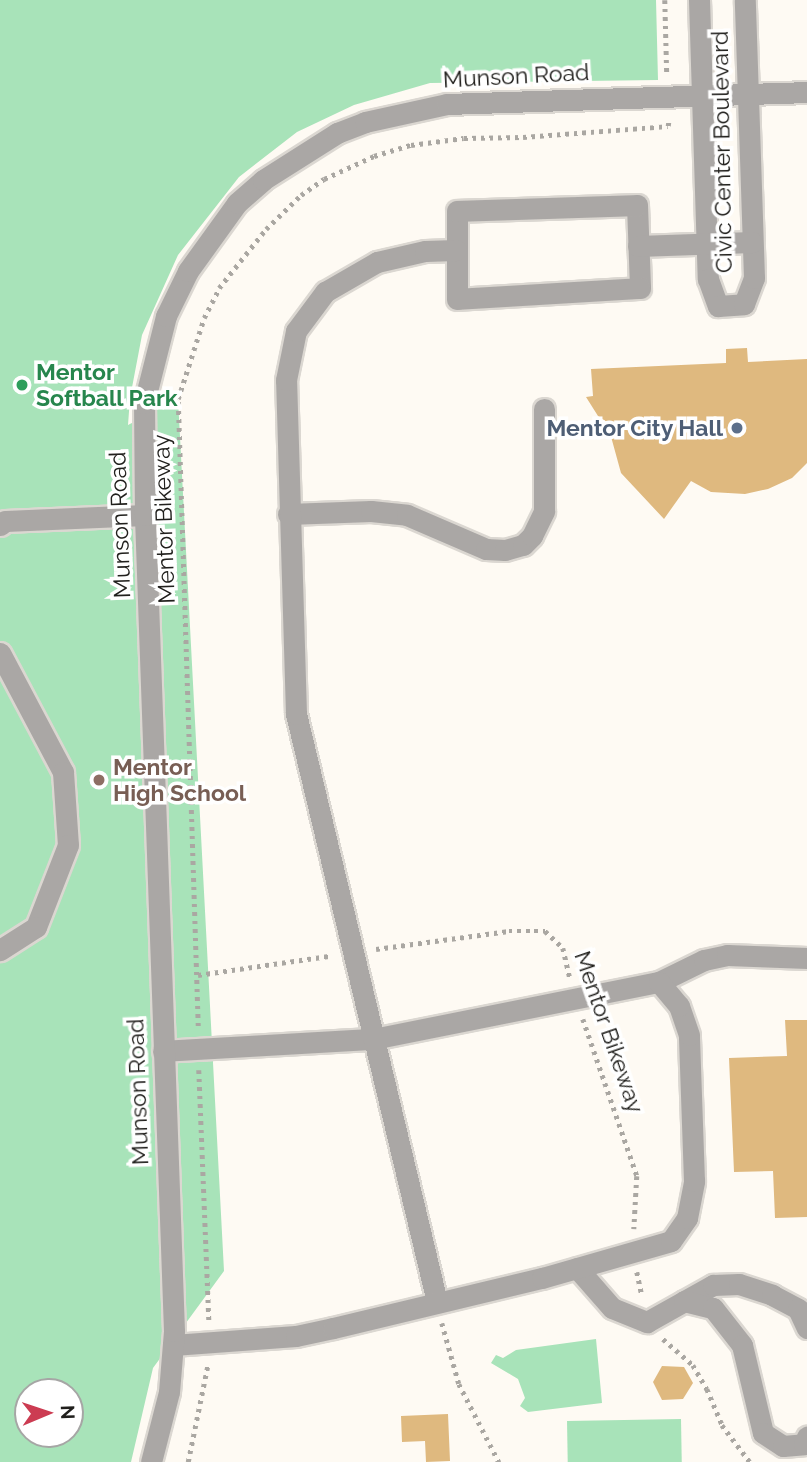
<!DOCTYPE html>
<style>
body{margin:0}
#map{position:relative;width:807px;height:1462px;overflow:hidden;background:#fefaf3;font-family:Raleway,sans-serif}
div>[style]{position:absolute}
.green>*{inset:0;background:#a8e3b9;transform-origin:0 0}
.building>*{inset:0;background:#dfb97f}
.path>*{height:4.5px;margin-top:-2.25px;transform-origin:0;background:repeating-linear-gradient(90deg,#aaa7a2 0 3.5px,transparent 0 8.5px)}
.roads{filter:drop-shadow(2px 0 #dbd7d1) drop-shadow(-2px 0 #dbd7d1) drop-shadow(0 2px #dbd7d1) drop-shadow(0 -2px #dbd7d1)}
.minor>*{height:21px;margin:-10.5px;padding:0 10.5px;transform-origin:10.5px;border-radius:10.5px;background:#aaa7a5}
.dots>*{width:19px;height:19px;translate:-50% -50%;box-sizing:border-box;border:4px solid #fff;border-radius:50%}
span{translate:-50% -50%;white-space:nowrap;text-align:center;line-height:1.15;-webkit-text-stroke:7px #fff;paint-order:stroke}
.street-label{font-size:23px;color:#21201d}
.leisure-label{font-size:23px;color:#27864d;font-weight:700}
.left{translate:0 -50%;text-align:left}
.service-label{font-size:23px;color:#4e5e75;font-weight:700}
.right{translate:-100% -50%;text-align:right}
.education-label{font-size:23px;color:#785e54;font-weight:700}
.north{position:absolute;left:14px;top:1378px;width:70px;height:70px;box-sizing:border-box;background:#fff;border:2px solid #a6a6a5;border-radius:50%;rotate:88deg;font-size:19px;font-weight:700;line-height:28px;text-align:center;color:#21201d}
.north::after{content:'';display:block;margin:auto;width:24px;height:32px;background:#cc3c52;clip-path:polygon(50% 0,100% 100%,50% 72%,0 100%)}
</style>
<div id="map">
<div class="green">
<i style="clip-path:polygon(evenodd,0 0,656px 0,658px 80px,430px 83px,354px 105px,297px 132px,239px 177px,178px 255px,142px 335px,130px 398px,128px 425px,178px 399px,224px 1271px,153px 1368px,131px 1462px,0 1462px,0 0,28px 1392px,70px 1392px,70px 1434px,28px 1434px,28px 1392px)"></i>
<i style="clip-path:polygon(596px 1339px,602px 1403px,528px 1412px,520px 1406px,525px 1398px,518px 1379px,491px 1363px,496px 1355px,503px 1358px,516px 1350px)"></i>
<i style="left:681px;top:1419px;width:43px;height:114px;rotate:89deg"></i>
</div>
<div class="building">
<i style="clip-path:polygon(747px 348px,748px 362px,807px 359px,807px 463px,792px 478px,768px 489px,745px 494px,711px 492px,691px 481px,664px 519px,621px 473px,607px 422px,598px 416px,586px 397px,593px 396px,591px 369px,726px 363px,726px 349px)"></i>
<i style="clip-path:polygon(785px 1020px,807px 1020px,807px 1217px,775px 1218px,773px 1171px,734px 1172px,729px 1058px,787px 1056px)"></i>
<i style="clip-path:polygon(662px 1366px,684px 1367px,693px 1383px,683px 1399px,662px 1400px,653px 1382px)"></i>
<i style="clip-path:polygon(448px 1414px,450px 1461px,426px 1462px,425px 1441px,402px 1442px,401px 1416px)"></i>
</div>
<div class="path">
<i style="left:665px;top:0;width:74px;rotate:88.5deg"></i>
<i style="left:376px;top:949px;width:134px;rotate:-7.7deg"></i>
<i style="left:509px;top:931px;width:36px"></i>
<i style="left:545px;top:931px;width:25px;rotate:43deg"></i>
<i style="left:563px;top:948px;width:31px;rotate:77deg"></i>
<i style="left:198px;top:975px;width:132px;rotate:-8.3deg"></i>
<i style="left:583px;top:1019px;width:166px;rotate:71deg"></i>
<i style="left:637px;top:1176px;width:53px;rotate:93.2deg"></i>
<i style="left:198px;top:1026px;width:627px;rotate:-91.83deg"></i>
<i style="left:178px;top:399px;width:85px;rotate:-72.2deg"></i>
<i style="left:204px;top:318px;width:34px;rotate:-63deg"></i>
<i style="left:219px;top:288px;width:75px;rotate:-51.5deg"></i>
<i style="left:266px;top:229px;width:49px;rotate:-44.2deg"></i>
<i style="left:301px;top:195px;width:28px;rotate:-35deg"></i>
<i style="left:324px;top:179px;width:55px;rotate:-24.7deg"></i>
<i style="left:374px;top:156px;width:39px;rotate:-17deg"></i>
<i style="left:411px;top:145px;width:53px;rotate:-7.5deg"></i>
<i style="left:464px;top:138px;width:59px;rotate:-1deg"></i>
<i style="left:523px;top:137px;width:145px;rotate:-4.3deg"></i>
<i style="left:668px;top:126px;width:8px;rotate:-83deg"></i>
<i style="left:199px;top:1070px;width:250px;rotate:87.7deg"></i>
<i style="left:637px;top:1272px;width:24px;rotate:78deg"></i>
<i style="left:442px;top:1323px;width:63px;rotate:74.4deg"></i>
<i style="left:459px;top:1384px;width:88px;rotate:62.9deg"></i>
<i style="left:663px;top:1339px;width:40px;rotate:41deg"></i>
<i style="left:693px;top:1365px;width:28px;rotate:60deg"></i>
<i style="left:707px;top:1389px;width:39px;rotate:67deg"></i>
<i style="left:722px;top:1425px;width:46px;rotate:52.9deg"></i>
<i style="left:188px;top:1462px;width:100px;rotate:-78.5deg"></i>
</div>
<div class="roads">
<div class="minor">
<i style="left:699px;top:0;width:279px;rotate:88.2deg"></i>
<i style="left:708px;top:279px;width:29px;rotate:70deg"></i>
<i style="left:718px;top:306px;width:26px;rotate:-4deg"></i>
<i style="left:744px;top:304px;width:28px;rotate:-69deg"></i>
<i style="left:754px;top:278px;width:278px;rotate:-91.9deg"></i>
<i style="left:637px;top:205px;width:83px;rotate:87.9deg"></i>
<i style="left:640px;top:288px;width:183px;rotate:176.6deg"></i>
<i style="left:457px;top:299px;width:88px;rotate:-90deg"></i>
<i style="left:457px;top:211px;width:180px;rotate:-1.9deg"></i>
<i style="left:638px;top:246px;width:114px;rotate:-2deg"></i>
<i style="left:288px;top:514px;width:83px;rotate:-2.1deg"></i>
<i style="left:371px;top:511px;width:36px;rotate:6deg"></i>
<i style="left:407px;top:515px;width:86px;rotate:23.3deg"></i>
<i style="left:486px;top:549px;width:19px;rotate:3deg"></i>
<i style="left:505px;top:550px;width:19px;rotate:-16deg"></i>
<i style="left:523px;top:545px;width:13px;rotate:-45deg"></i>
<i style="left:532px;top:536px;width:28px;rotate:-64deg"></i>
<i style="left:544px;top:511px;width:102px;rotate:-90deg"></i>
<i style="left:0;top:525px;width:6px;rotate:-39deg"></i>
<i style="left:5px;top:521px;width:140px;rotate:-2.5deg"></i>
<i style="left:0;top:653px;width:135px;rotate:62.1deg"></i>
<i style="left:63px;top:772px;width:73px;rotate:86.1deg"></i>
<i style="left:68px;top:845px;width:88px;rotate:111.3deg"></i>
<i style="left:36px;top:927px;width:43px;rotate:147.4deg"></i>
<i style="left:163px;top:1051px;width:210px;rotate:-3.3deg"></i>
<i style="left:373px;top:1039px;width:292px;rotate:-11.3deg"></i>
<i style="left:659px;top:982px;width:50px;rotate:-26.1deg"></i>
<i style="left:704px;top:960px;width:24px;rotate:-12deg"></i>
<i style="left:727px;top:955px;width:80px;rotate:2.1deg"></i>
<i style="left:577px;top:1268px;width:53px;rotate:48.8deg"></i>
<i style="left:612px;top:1308px;width:38px;rotate:22deg"></i>
<i style="left:647px;top:1322px;width:76px;rotate:-29.3deg"></i>
<i style="left:713px;top:1285px;width:26px;rotate:-2deg"></i>
<i style="left:739px;top:1284px;width:35px;rotate:18deg"></i>
<i style="left:772px;top:1295px;width:30px;rotate:28deg"></i>
<i style="left:798px;top:1309px;width:21px;rotate:65deg"></i>
<i style="left:684px;top:1301px;width:30px;rotate:14deg"></i>
<i style="left:713px;top:1308px;width:47px;rotate:51.9deg"></i>
<i style="left:742px;top:1345px;width:90px;rotate:76.6deg"></i>
<i style="left:763px;top:1433px;width:24px;rotate:33deg"></i>
<i style="left:783px;top:1446px;width:21px;rotate:-5deg"></i>
<i style="left:804px;top:1444px;width:8px;rotate:-67deg"></i>
<i style="left:437px;top:1302px;width:605px;rotate:-103.48deg"></i>
<i style="left:296px;top:714px;width:334px;rotate:-91.7deg"></i>
<i style="left:286px;top:380px;width:50px;rotate:-78.5deg"></i>
<i style="left:296px;top:331px;width:49px;rotate:-53.4deg"></i>
<i style="left:325px;top:292px;width:60px;rotate:-30deg"></i>
<i style="left:377px;top:262px;width:49px;rotate:-12.9deg"></i>
<i style="left:425px;top:251px;width:31px;rotate:-2deg"></i>
<i style="left:173px;top:1345px;width:123px;rotate:-4.2deg"></i>
<i style="left:296px;top:1336px;width:38px;rotate:-12deg"></i>
<i style="left:333px;top:1328px;width:215px;rotate:-13.5deg"></i>
<i style="left:542px;top:1278px;width:134px;rotate:-16deg"></i>
<i style="left:671px;top:1241px;width:28px;rotate:-55deg"></i>
<i style="left:687px;top:1218px;width:38px;rotate:-79deg"></i>
<i style="left:694px;top:1181px;width:146px;rotate:-92deg"></i>
<i style="left:689px;top:1035px;width:31px;rotate:-109deg"></i>
<i style="left:679px;top:1006px;width:31px;rotate:-130deg"></i>
<i style="left:151px;top:1462px;width:72px;rotate:-75.6deg"></i>
<i style="left:169px;top:1392px;width:61px;rotate:-85.3deg"></i>
<i style="left:174px;top:1331px;width:817px;rotate:-92.04deg"></i>
<i style="left:145px;top:515px;width:112px;rotate:-90.5deg"></i>
<i style="left:144px;top:403px;width:90px;rotate:-75.8deg"></i>
<i style="left:166px;top:316px;width:50px;rotate:-63.9deg"></i>
<i style="left:188px;top:271px;width:84px;rotate:-54.2deg"></i>
<i style="left:237px;top:203px;width:35px;rotate:-41deg"></i>
<i style="left:263px;top:180px;width:88px;rotate:-32.4deg"></i>
<i style="left:337px;top:133px;width:30px;rotate:-21deg"></i>
<i style="left:365px;top:122px;width:84px;rotate:-12.4deg"></i>
<i style="left:447px;top:104px;width:360px;rotate:-1.9deg"></i>
</div>
</div>
<div class="dots">
<i style="left:22px;top:385px;background:#2e9e5b"></i>
<i style="left:737px;top:428px;background:#5c6f8a"></i>
<i style="left:99px;top:780px;background:#8d6e63"></i>
</div>
<div class="street-label">
<span style="left:516px;top:76px;rotate:-3deg">Munson Road</span>
<span style="left:722px;top:152px;rotate:-91deg">Civic Center Boulevard</span>
<span style="left:164px;top:519px;rotate:-92deg">Mentor Bikeway</span>
<span style="left:120px;top:525px;rotate:-92deg">Munson Road</span>
<span style="left:609px;top:1032px;rotate:71deg">Mentor Bikeway</span>
<span style="left:138px;top:1092px;rotate:-92deg">Munson Road</span>
</div>
<div class="leisure-label">
<span class="left" style="left:36px;top:385px">Mentor<br>Softball Park</span>
</div>
<div class="service-label">
<span class="right" style="left:723px;top:428px">Mentor City Hall</span>
</div>
<div class="education-label">
<span class="left" style="left:113px;top:780px">Mentor<br>High School</span>
</div>
<div class="north">N</div>
</div>
